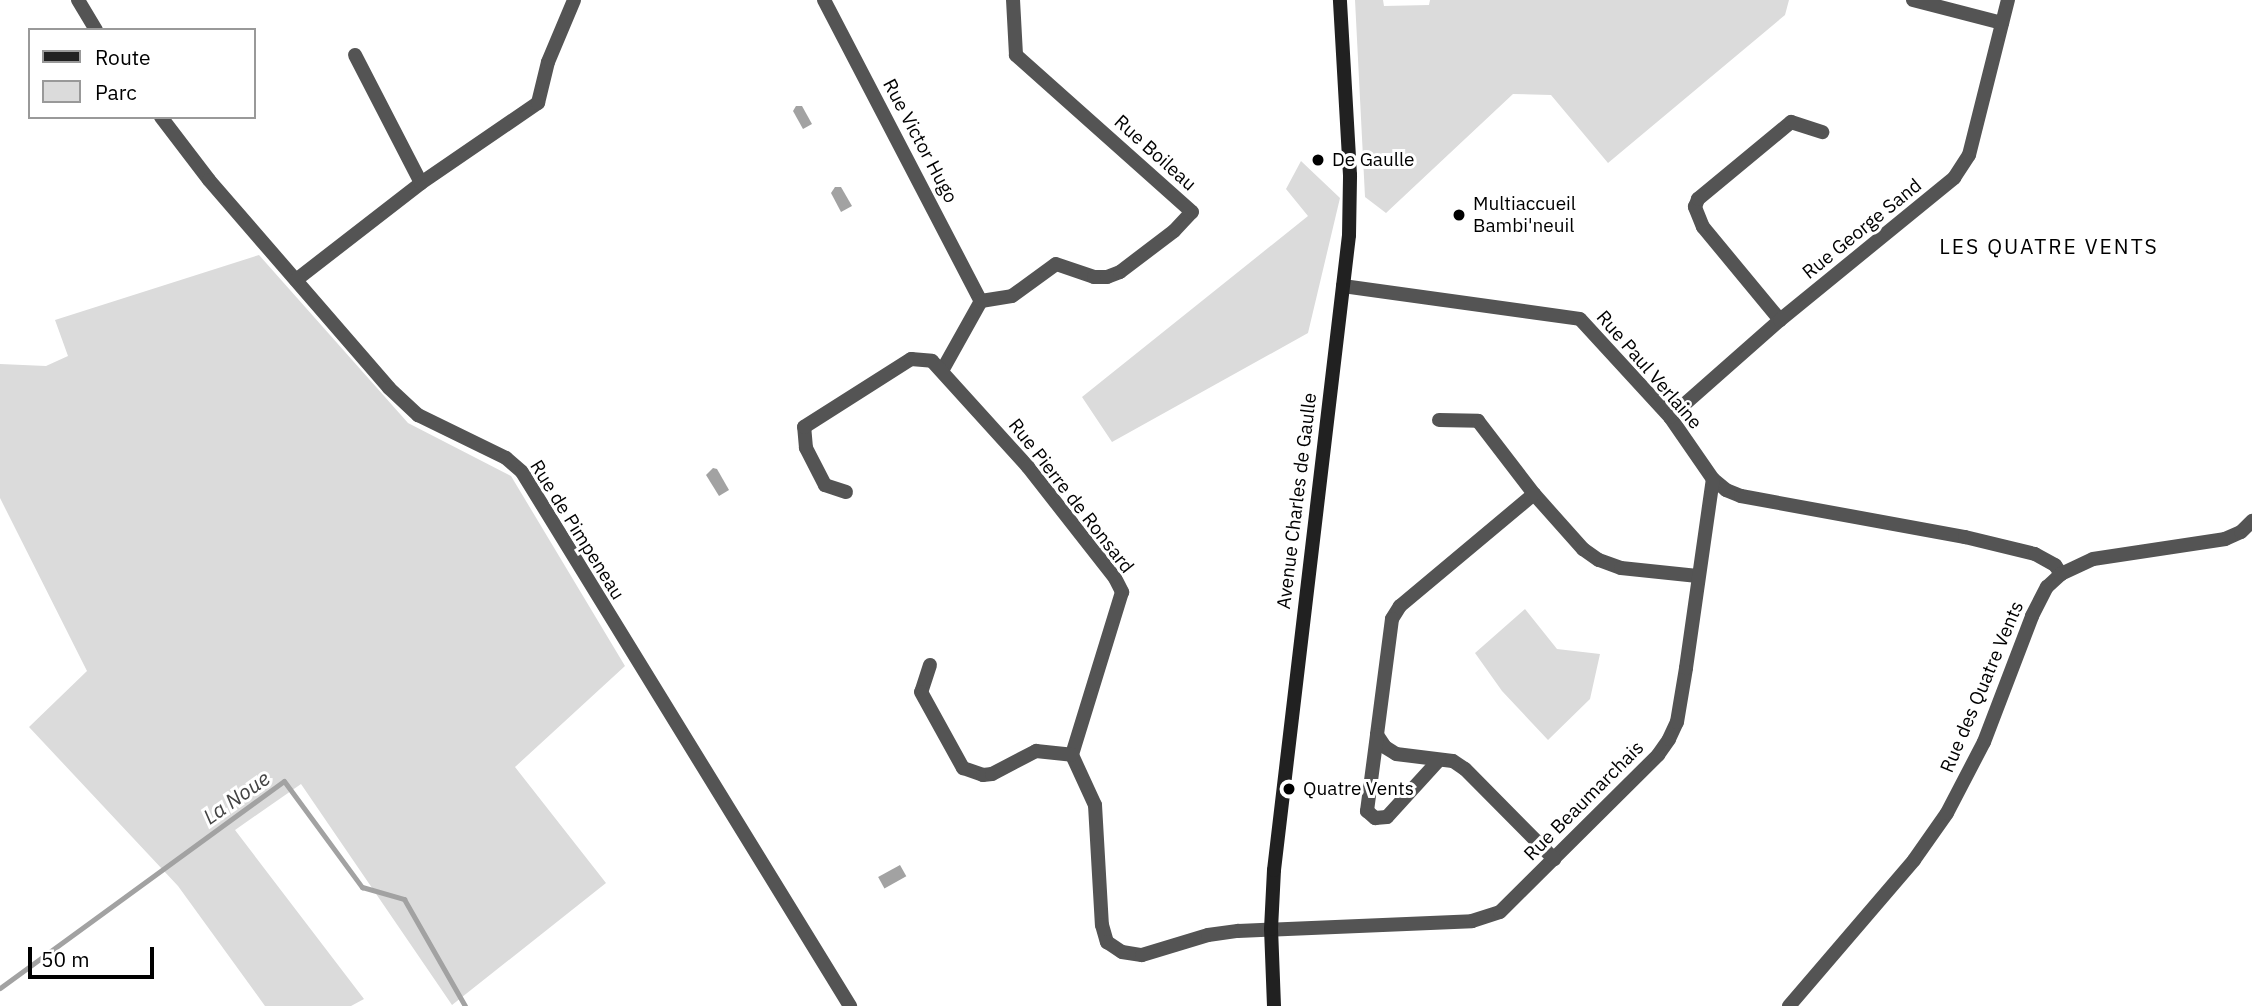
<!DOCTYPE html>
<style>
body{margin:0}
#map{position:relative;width:2252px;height:1006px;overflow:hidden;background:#fff;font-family:"IBM Plex Sans",sans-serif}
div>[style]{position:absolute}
.green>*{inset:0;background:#dbdbdb}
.water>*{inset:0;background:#a2a2a2;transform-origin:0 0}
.stream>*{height:5px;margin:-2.5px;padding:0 2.5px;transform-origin:2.5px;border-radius:2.5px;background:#a2a2a2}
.street>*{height:14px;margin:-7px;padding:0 7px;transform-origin:7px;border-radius:7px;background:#545454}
.secondary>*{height:14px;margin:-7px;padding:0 7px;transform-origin:7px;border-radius:7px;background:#212121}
.dots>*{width:19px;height:19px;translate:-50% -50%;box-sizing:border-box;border:4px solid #fff;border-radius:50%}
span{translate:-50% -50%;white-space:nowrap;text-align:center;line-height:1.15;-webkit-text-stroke:6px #fff;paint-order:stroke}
.street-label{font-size:19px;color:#000}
.poi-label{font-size:19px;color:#000}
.left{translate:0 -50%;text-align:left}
.neighbourhood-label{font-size:21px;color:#000;letter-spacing:2px}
.water-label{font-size:21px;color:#434343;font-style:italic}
.legend{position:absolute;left:28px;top:28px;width:228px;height:91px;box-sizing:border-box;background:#fff;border:2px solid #999;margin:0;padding:9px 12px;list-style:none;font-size:21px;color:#000}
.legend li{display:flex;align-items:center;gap:14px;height:35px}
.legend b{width:35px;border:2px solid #999}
.scale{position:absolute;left:28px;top:947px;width:126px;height:32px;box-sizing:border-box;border:4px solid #000;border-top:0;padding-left:9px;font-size:21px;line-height:24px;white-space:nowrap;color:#000;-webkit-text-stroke:5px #fff;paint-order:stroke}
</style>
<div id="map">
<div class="green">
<i style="clip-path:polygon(1355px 0,1383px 0,1384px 6px,1429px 5px,1430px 0,1789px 0,1785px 15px,1608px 163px,1551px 95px,1513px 94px,1386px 213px,1365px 197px)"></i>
<i style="clip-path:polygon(1301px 161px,1340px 198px,1308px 333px,1112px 442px,1082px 397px,1308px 216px,1286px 189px)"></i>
<i style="clip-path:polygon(259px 255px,408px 423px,511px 476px,625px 666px,515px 767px,606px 883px,452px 1005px,301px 784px,235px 830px,364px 999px,351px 1006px,265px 1006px,178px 886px,29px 727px,87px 671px,0 498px,0 364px,46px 366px,68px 356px,55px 320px)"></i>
<i style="clip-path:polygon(1525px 609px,1557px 649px,1600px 654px,1590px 699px,1548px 740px,1502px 691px,1475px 653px)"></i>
</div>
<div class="water">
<i style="clip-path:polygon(796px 106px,802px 106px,812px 124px,803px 129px,793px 111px)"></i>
<i style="clip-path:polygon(835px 187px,841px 187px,852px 206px,841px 212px,831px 193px)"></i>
<i style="clip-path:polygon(713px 468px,717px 469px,729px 490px,719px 496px,706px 475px)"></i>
<i style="left:900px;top:865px;width:13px;height:25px;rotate:61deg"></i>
</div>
<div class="stream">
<i style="left:0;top:988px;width:351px;rotate:-36.1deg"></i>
<i style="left:284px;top:781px;width:132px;rotate:53.7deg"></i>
<i style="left:362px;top:887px;width:44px;rotate:15.9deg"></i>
<i style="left:404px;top:899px;width:123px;rotate:60.3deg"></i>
</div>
<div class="street">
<i style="left:78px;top:0;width:35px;rotate:59deg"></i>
<i style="left:824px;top:0;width:339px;rotate:62.5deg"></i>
<i style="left:1913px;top:0;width:92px;rotate:14.5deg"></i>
<i style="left:355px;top:55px;width:144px;rotate:62.7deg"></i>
<i style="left:161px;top:117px;width:79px;rotate:52.7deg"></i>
<i style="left:209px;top:180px;width:275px;rotate:49.1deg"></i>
<i style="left:389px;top:388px;width:40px;rotate:43deg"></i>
<i style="left:418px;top:415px;width:98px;rotate:26deg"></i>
<i style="left:506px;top:458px;width:21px;rotate:41deg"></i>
<i style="left:522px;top:472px;width:627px;rotate:58.44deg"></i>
<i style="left:296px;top:280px;width:158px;rotate:-37.8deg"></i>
<i style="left:421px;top:183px;width:142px;rotate:-34.4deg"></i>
<i style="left:538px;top:103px;width:42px;rotate:-76.3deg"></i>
<i style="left:548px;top:62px;width:67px;rotate:-67.2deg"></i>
<i style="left:1343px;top:286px;width:239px;rotate:7.9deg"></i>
<i style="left:1580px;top:319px;width:133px;rotate:47.4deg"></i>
<i style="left:1670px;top:417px;width:75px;rotate:55.3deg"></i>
<i style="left:1713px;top:479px;width:17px;rotate:40deg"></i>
<i style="left:1726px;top:490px;width:16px;rotate:22deg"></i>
<i style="left:1741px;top:496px;width:228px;rotate:10.4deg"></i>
<i style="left:1965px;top:537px;width:72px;rotate:13.7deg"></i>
<i style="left:2035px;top:554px;width:23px;rotate:29deg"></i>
<i style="left:2055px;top:565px;width:11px;rotate:56deg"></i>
<i style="left:1780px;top:320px;width:121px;rotate:-129.6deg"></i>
<i style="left:1703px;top:227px;width:22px;rotate:-112deg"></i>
<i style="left:1695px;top:207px;width:9px;rotate:-69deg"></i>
<i style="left:1698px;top:199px;width:121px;rotate:-39.6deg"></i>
<i style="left:1791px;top:122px;width:33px;rotate:18deg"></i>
<i style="left:943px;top:369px;width:78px;rotate:-60.8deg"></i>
<i style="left:981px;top:301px;width:31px;rotate:-9deg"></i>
<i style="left:1012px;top:296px;width:54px;rotate:-36deg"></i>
<i style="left:1056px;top:264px;width:40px;rotate:18.9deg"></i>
<i style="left:1094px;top:277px;width:13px"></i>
<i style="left:1107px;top:277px;width:14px;rotate:-21deg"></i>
<i style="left:1120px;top:272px;width:68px;rotate:-37.2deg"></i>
<i style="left:1174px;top:231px;width:26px;rotate:-47deg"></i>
<i style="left:1192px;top:212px;width:236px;rotate:-138.3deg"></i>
<i style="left:1016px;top:55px;width:55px;rotate:-93.1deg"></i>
<i style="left:1670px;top:417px;width:147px;rotate:-41.4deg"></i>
<i style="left:1780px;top:320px;width:225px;rotate:-39.2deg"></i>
<i style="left:1954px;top:178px;width:27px;rotate:-57deg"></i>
<i style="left:1969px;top:155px;width:160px;rotate:-75.9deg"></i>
<i style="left:1439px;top:420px;width:39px;rotate:1deg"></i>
<i style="left:1478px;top:421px;width:92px;rotate:52.5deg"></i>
<i style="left:1534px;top:494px;width:74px;rotate:48.3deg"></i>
<i style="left:1583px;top:549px;width:19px;rotate:35deg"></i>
<i style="left:1599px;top:560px;width:23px;rotate:20deg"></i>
<i style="left:1621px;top:568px;width:77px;rotate:5.9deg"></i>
<i style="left:846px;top:492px;width:22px;rotate:-162deg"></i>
<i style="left:825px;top:485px;width:42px;rotate:-117.2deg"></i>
<i style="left:806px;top:448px;width:21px;rotate:-95deg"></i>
<i style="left:804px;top:427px;width:127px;rotate:-32.4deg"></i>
<i style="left:911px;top:359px;width:21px;rotate:5deg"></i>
<i style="left:932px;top:361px;width:143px;rotate:47.8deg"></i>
<i style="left:1028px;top:467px;width:141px;rotate:51.9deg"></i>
<i style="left:1115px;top:578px;width:16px;rotate:63deg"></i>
<i style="left:1122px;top:592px;width:170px;rotate:107.1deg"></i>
<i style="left:1072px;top:755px;width:55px;rotate:65.3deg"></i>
<i style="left:1095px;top:805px;width:120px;rotate:86.7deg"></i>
<i style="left:1102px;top:925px;width:18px;rotate:74deg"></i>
<i style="left:1107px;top:942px;width:18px;rotate:34deg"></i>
<i style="left:1122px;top:952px;width:20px;rotate:9deg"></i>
<i style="left:1142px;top:955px;width:69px;rotate:-16.9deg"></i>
<i style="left:1208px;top:935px;width:30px;rotate:-8deg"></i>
<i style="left:1238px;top:931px;width:234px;rotate:-2.4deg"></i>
<i style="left:1472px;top:921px;width:29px;rotate:-18deg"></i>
<i style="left:1500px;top:912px;width:223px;rotate:-44.8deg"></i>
<i style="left:1658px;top:755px;width:19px;rotate:-55deg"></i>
<i style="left:1669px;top:739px;width:19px;rotate:-65deg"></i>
<i style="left:1677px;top:722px;width:55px;rotate:-80.5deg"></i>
<i style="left:1686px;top:668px;width:191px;rotate:-81.9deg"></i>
<i style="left:1534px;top:494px;width:175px;rotate:140.1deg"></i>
<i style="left:1400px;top:606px;width:15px;rotate:122deg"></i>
<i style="left:1392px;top:619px;width:117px;rotate:97.4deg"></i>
<i style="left:1377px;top:735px;width:14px;rotate:56deg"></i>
<i style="left:1385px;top:747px;width:13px;rotate:32deg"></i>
<i style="left:1396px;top:754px;width:57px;rotate:7deg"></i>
<i style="left:1453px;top:761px;width:14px;rotate:34deg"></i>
<i style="left:1465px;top:769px;width:127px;rotate:45.3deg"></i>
<i style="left:930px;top:665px;width:28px;rotate:108deg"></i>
<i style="left:921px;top:692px;width:87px;rotate:61.1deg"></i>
<i style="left:963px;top:768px;width:21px;rotate:19deg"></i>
<i style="left:983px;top:775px;width:9px;rotate:-6deg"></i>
<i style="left:992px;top:774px;width:50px;rotate:-27.6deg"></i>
<i style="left:1036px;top:751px;width:36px;rotate:6deg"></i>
<i style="left:1377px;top:735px;width:77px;rotate:97.5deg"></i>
<i style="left:1367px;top:811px;width:11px;rotate:41deg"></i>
<i style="left:1375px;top:818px;width:12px;rotate:-5deg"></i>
<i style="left:1387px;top:817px;width:77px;rotate:-47.6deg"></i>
<i style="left:1789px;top:1006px;width:192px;rotate:-49.4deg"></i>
<i style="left:1914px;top:860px;width:57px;rotate:-54.9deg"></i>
<i style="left:1947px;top:813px;width:80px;rotate:-62.5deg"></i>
<i style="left:1984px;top:742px;width:135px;rotate:-69.1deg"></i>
<i style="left:2032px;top:616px;width:33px;rotate:-63deg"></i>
<i style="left:2047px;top:587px;width:19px;rotate:-43deg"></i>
<i style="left:2061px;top:574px;width:35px;rotate:-25deg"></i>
<i style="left:2093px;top:559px;width:134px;rotate:-8.6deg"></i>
<i style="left:2225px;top:539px;width:17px;rotate:-24deg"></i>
<i style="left:2241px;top:532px;width:16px;rotate:-45deg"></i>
</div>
<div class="secondary">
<i style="left:1274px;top:1006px;width:77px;rotate:-92.2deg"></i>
<i style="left:1271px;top:929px;width:59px;rotate:-87.1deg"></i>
<i style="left:1274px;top:870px;width:639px;rotate:-83.26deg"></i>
<i style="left:1349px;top:235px;width:60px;rotate:-89deg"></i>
<i style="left:1350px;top:175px;width:175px;rotate:-93.3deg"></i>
</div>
<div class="dots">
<i style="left:1318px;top:160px;background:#000"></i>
<i style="left:1459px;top:215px;background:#000"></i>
<i style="left:1289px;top:789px;background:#000"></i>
</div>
<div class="street-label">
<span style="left:920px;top:141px;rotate:62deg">Rue Victor Hugo</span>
<span style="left:1155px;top:153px;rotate:42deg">Rue Boileau</span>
<span style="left:1862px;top:229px;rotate:-39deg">Rue George Sand</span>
<span style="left:1649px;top:370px;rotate:49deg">Rue Paul Verlaine</span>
<span style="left:1071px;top:496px;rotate:52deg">Rue Pierre de Ronsard</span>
<span style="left:1297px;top:501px;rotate:-83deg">Avenue Charles de Gaulle</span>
<span style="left:577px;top:530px;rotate:58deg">Rue de Pimpeneau</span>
<span style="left:1982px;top:687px;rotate:-67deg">Rue des Quatre Vents</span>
<span style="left:1584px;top:801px;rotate:-45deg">Rue Beaumarchais</span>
</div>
<div class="poi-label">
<span class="left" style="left:1332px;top:160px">De Gaulle</span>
<span class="left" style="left:1473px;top:215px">Multiaccueil<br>Bambi'neuil</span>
<span class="left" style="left:1303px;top:789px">Quatre Vents</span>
</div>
<div class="neighbourhood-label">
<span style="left:2049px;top:246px">LES QUATRE VENTS</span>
</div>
<div class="water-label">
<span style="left:236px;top:797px;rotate:-35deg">La Noue</span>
</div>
<ul class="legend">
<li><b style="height:9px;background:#212121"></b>Route</li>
<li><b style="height:19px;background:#dbdbdb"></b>Parc</li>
</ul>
<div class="scale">50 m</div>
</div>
